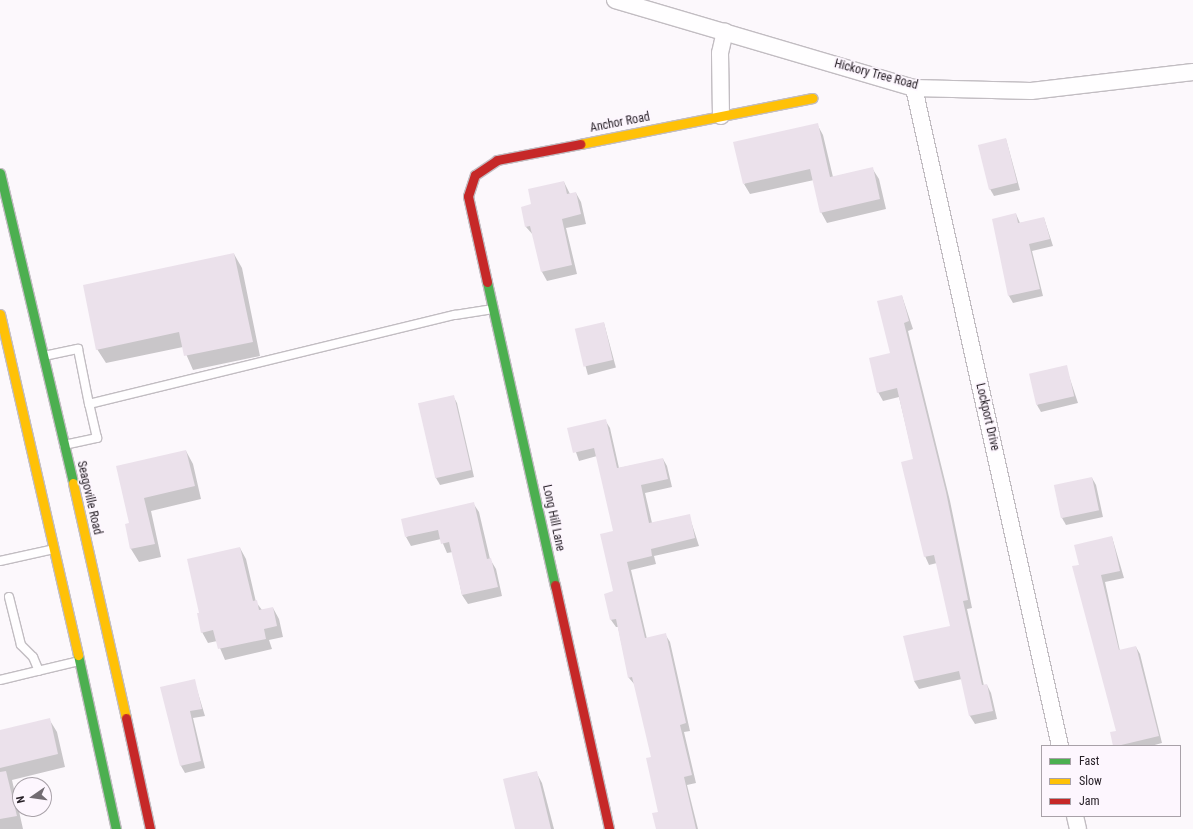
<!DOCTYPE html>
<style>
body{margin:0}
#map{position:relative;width:1193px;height:829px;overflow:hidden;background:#fcf8fc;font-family:"Roboto Condensed",sans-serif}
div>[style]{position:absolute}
.shadow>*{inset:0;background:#0003;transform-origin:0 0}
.building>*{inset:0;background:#ebe1eb;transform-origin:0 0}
.roads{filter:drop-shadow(1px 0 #c2bdc2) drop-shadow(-1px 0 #c2bdc2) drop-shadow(0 1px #c2bdc2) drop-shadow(0 -1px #c2bdc2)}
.lane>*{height:8px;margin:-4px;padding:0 4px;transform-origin:4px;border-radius:4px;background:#fffeff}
.street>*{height:16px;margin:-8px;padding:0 8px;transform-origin:8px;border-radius:8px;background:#fffeff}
.fast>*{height:9px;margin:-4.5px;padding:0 4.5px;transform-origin:4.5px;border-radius:4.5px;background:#4caf50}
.slow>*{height:9px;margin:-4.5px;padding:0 4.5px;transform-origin:4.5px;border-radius:4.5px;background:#ffc107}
.jam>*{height:9px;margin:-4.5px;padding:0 4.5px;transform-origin:4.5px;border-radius:4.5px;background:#c62828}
span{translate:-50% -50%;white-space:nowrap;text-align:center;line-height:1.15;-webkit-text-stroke:3.5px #fdf6fe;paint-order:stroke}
.street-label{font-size:12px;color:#282128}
.legend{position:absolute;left:1041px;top:745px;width:140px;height:72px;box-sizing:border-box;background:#fdf6fe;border:1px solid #a8a1a8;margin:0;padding:5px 7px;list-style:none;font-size:12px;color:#282128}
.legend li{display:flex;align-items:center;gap:8px;height:20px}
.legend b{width:20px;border:1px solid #a8a1a8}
.north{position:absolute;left:12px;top:777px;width:40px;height:40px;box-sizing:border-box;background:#fdf6fe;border:1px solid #a8a1a8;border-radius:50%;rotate:257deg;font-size:11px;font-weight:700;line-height:16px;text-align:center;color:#282128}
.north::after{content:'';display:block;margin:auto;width:14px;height:18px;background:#726c72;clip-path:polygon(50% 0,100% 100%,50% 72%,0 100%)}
</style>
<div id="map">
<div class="shadow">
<i style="clip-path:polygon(817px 124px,823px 135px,833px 177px,872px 168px,879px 179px,886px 209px,827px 223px,821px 212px,814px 180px,750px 194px,744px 184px)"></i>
<i style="clip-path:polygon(1006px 139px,1020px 190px,994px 196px,990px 189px)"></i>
<i style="clip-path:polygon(564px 182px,570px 194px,576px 193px,581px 202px,586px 224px,566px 228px,577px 274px,547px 281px,542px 272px,534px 236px,526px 227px,533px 205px)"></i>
<i style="clip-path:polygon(1016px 214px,1020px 223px,1044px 218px,1053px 246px,1032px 251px,1043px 296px,1013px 303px,1009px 296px,993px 220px)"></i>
<i style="clip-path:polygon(234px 254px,242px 268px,260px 356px,193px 370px,183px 347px,106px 363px,97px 349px)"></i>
<i style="clip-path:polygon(902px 296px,913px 329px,908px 331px,950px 501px,972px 608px,967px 609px,984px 686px,987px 685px,991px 693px,997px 719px,975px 724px,970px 716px,962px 679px,919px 689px,914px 681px,951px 626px,937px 563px,929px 565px,925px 556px,914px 460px,899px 397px,883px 401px,878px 392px,891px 354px)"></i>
<i style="left:604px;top:323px;width:46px;height:29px;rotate:75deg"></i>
<i style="clip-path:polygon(1066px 367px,1078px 403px,1041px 412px,1037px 405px)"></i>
<i style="clip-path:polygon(453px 396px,457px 403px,474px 477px,440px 485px,436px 478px,419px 404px)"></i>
<i style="clip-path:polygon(605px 420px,610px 428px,619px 468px,663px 459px,667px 466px,672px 487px,645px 493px,652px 523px,689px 515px,699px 546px,654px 556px,656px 564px,631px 570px,647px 639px,665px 634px,670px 642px,690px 731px,684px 732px,696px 783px,687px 785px,698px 829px,657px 829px,659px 813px,652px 758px,635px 685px,629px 678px,618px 627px,616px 627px,611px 620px,614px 592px,614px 532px,597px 456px,579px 461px,568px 429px)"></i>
<i style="clip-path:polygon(186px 451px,193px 464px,201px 499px,151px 511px,161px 557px,139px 562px,131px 549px,126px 525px,130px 524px,117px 467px)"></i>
<i style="clip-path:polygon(1092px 478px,1096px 485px,1103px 517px,1066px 525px,1062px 518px,1055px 486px)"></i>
<i style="clip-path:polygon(473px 503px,479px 512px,490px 559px,496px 569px,502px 596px,468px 604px,462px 595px,453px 552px,447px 553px,441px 539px,411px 546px,406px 537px)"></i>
<i style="clip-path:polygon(1112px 537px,1124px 578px,1105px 582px,1120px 651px,1136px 647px,1140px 654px,1162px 743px,1151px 746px,1115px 746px,1118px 732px,1073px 567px,1080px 565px)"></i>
<i style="clip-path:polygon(240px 548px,246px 559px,256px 602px,262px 610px,273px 608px,279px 619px,283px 637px,269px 640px,272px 649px,225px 660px,217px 641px,208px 643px,202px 632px,201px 614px)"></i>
<i style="clip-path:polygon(194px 680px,205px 716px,193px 718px,205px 768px,185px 773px,181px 766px)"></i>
<i style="clip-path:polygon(49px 719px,57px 732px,65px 767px,12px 780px,23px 829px,0 829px,0 731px)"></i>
<i style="clip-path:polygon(536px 772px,542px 783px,554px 829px,516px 829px)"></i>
</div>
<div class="building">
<i style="clip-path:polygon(818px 123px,830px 177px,873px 167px,880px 199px,820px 213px,810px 169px,743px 184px,733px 142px)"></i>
<i style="left:1006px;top:138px;width:46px;height:29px;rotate:76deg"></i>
<i style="clip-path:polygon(564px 181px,567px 194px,576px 192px,581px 214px,562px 219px,572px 265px,541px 272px,530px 226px,525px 227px,521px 207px,531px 204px,528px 189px)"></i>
<i style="clip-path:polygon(1016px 213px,1018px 223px,1044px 217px,1050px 239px,1029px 244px,1040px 289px,1008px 296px,992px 219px)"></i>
<i style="clip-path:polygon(234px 253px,253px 342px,184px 356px,179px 332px,96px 350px,83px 285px)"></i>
<i style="clip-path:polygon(902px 295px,909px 321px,904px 323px,946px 492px,968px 600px,963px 601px,982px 685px,987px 684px,993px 711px,969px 716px,959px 671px,914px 681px,903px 636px,950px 626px,934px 555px,924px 557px,901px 462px,913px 459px,897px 388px,877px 393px,869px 358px,890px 353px,877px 301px)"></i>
<i style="left:604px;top:322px;width:39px;height:30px;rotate:77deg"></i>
<i style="left:1067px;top:365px;width:32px;height:39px;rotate:77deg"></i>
<i style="left:454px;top:395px;width:77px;height:37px;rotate:77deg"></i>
<i style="clip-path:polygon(606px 419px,617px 468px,663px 458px,668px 479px,641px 485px,649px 523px,690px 514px,695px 538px,651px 549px,652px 556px,627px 562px,645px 638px,666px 633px,686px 723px,680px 725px,692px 775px,684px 777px,696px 829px,656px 829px,652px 813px,658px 812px,646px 758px,651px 757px,632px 677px,628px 678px,616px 619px,610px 620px,604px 594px,613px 591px,600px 534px,613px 531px,594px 448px,573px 453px,567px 428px)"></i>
<i style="clip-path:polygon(186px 450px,195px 486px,144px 498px,155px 544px,130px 549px,125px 524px,129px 523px,116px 466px)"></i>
<i style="left:1092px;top:477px;width:34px;height:39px;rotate:78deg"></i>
<i style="clip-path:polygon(474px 502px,487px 559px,491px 558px,498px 587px,462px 595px,449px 542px,441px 544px,438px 530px,405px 537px,401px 519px)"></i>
<i style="clip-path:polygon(1112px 536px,1120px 571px,1101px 575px,1119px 650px,1136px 646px,1159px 736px,1117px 746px,1113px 746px,1110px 732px,1116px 731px,1072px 566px,1079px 565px,1074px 545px)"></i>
<i style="clip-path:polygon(240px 547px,253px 601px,257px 600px,259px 610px,273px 607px,277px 626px,264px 629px,266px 639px,218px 649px,213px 630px,201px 633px,197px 613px,199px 613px,187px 559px)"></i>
<i style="clip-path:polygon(195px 679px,202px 709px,190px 711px,201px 761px,180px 766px,160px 687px)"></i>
<i style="clip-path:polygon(50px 718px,58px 754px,0 768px,0 730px)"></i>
<i style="clip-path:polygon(6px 771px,17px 816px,0 819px,0 772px)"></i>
<i style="clip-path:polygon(537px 771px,551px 829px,515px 829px,503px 779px)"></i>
</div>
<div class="roads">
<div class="lane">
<i style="left:44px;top:356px;width:35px;rotate:-12deg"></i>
<i style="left:78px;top:349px;width:56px;rotate:78.7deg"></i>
<i style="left:89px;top:404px;width:377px;rotate:-13.7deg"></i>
<i style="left:455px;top:315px;width:37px;rotate:-9deg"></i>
<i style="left:64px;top:445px;width:34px;rotate:-12deg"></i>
<i style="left:97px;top:438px;width:35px;rotate:-103deg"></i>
<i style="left:0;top:561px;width:55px;rotate:-12.5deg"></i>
<i style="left:9px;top:597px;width:49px;rotate:76deg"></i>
<i style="left:21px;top:645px;width:17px;rotate:45deg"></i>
<i style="left:33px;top:657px;width:15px;rotate:67deg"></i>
<i style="left:0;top:680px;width:81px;rotate:-13.5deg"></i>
</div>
<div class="street">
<i style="left:615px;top:0;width:312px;rotate:16.4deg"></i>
<i style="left:914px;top:88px;width:117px;rotate:1.5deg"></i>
<i style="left:1031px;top:91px;width:163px;rotate:-6.7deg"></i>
<i style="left:914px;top:88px;width:674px;rotate:77.49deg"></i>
<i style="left:721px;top:116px;width:63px;rotate:-90.9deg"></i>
<i style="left:720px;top:53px;width:22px;rotate:-77deg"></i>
<i style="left:1075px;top:816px;width:13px;rotate:77deg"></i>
</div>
<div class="fast">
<i style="left:0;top:173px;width:318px;rotate:76.7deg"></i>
<i style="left:487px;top:282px;width:311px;rotate:77.4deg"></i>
<i style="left:78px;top:655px;width:178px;rotate:77.7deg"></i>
</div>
<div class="slow">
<i style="left:580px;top:144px;width:237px;rotate:-11.2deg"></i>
<i style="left:0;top:314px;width:350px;rotate:77.1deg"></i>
<i style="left:73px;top:483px;width:241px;rotate:77.3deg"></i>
</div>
<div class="jam">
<i style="left:487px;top:282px;width:88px;rotate:-102.5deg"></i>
<i style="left:468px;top:196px;width:22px;rotate:-72deg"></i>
<i style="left:475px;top:175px;width:27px;rotate:-34deg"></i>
<i style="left:497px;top:160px;width:85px;rotate:-10.9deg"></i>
<i style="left:555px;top:585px;width:250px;rotate:77.5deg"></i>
<i style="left:126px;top:718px;width:114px;rotate:77.8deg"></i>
</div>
</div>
<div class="street-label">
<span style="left:876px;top:75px;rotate:15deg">Hickory Tree Road</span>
<span style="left:620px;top:123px;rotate:-11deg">Anchor Road</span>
<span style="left:987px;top:417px;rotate:77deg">Lockport Drive</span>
<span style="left:89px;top:498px;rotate:77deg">Seagoville Road</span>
<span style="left:553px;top:518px;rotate:78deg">Long Hill Lane</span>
</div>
<ul class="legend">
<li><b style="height:5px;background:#4caf50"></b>Fast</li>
<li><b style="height:5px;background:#ffc107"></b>Slow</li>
<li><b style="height:5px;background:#c62828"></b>Jam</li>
</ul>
<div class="north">N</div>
</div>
